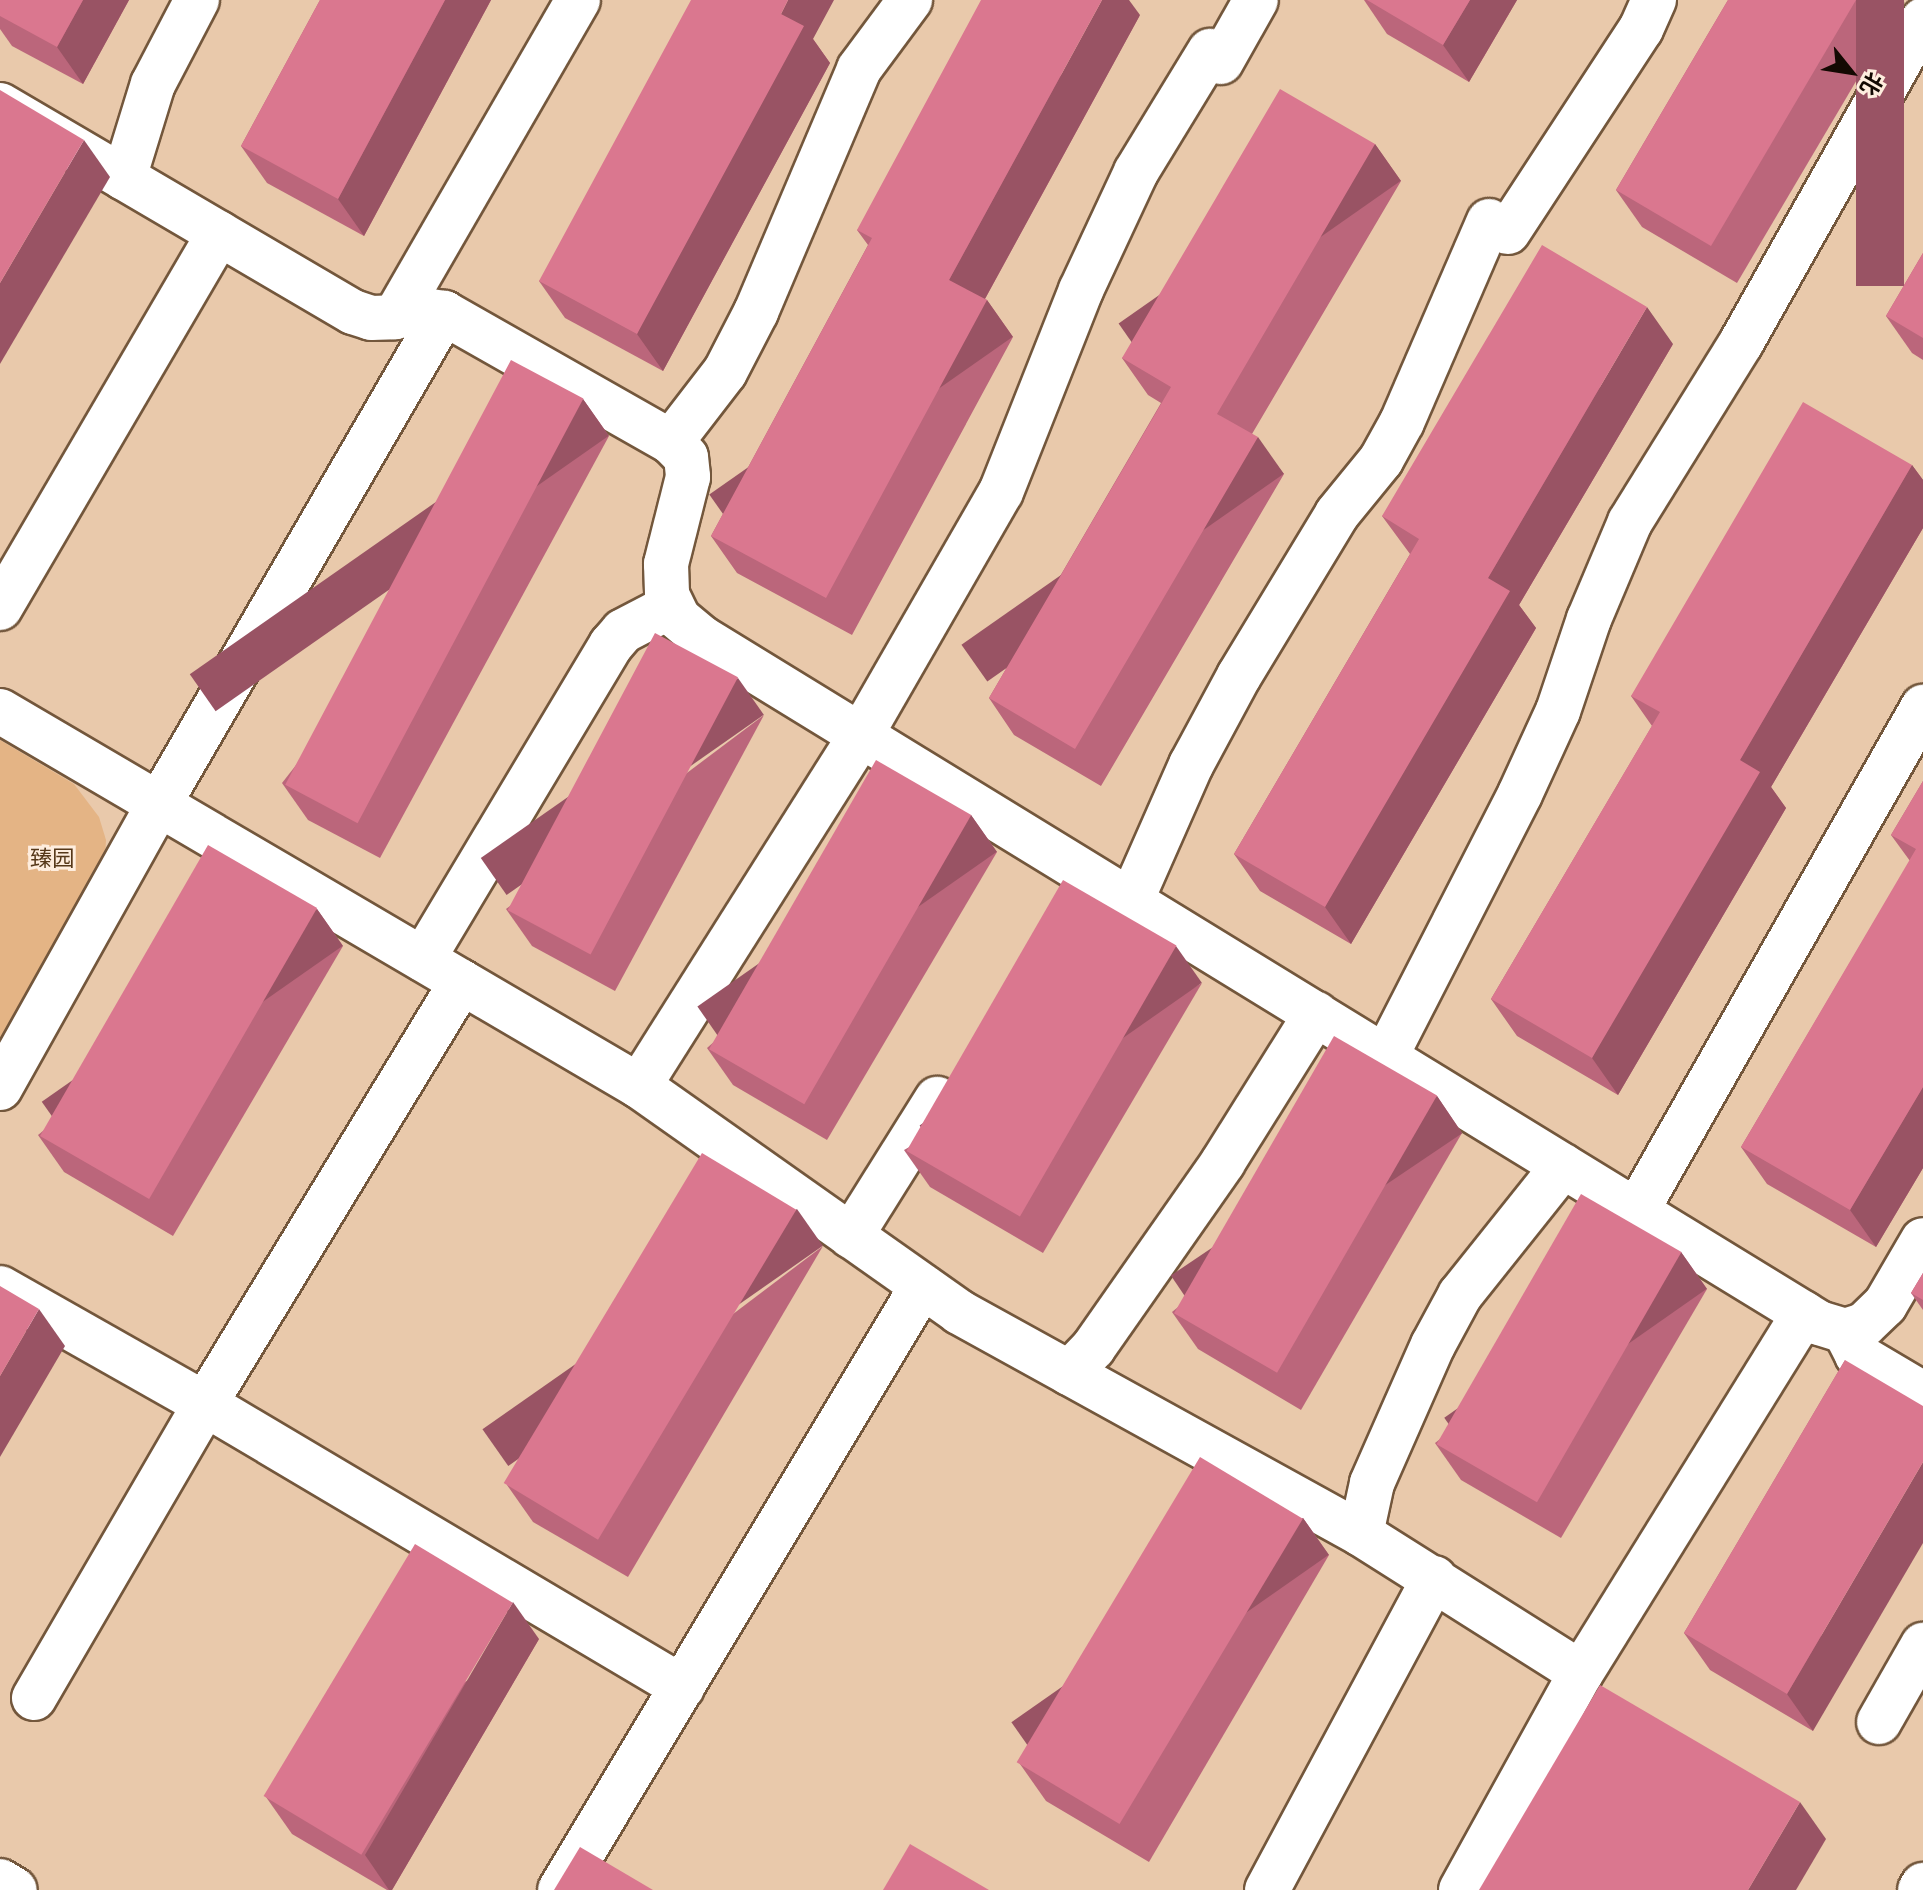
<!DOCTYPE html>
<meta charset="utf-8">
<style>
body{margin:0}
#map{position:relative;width:1923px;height:1890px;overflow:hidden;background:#e9c9ab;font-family:"Asap Condensed","Noto Sans SC",sans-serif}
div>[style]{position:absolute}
.green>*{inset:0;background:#e4b485}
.roads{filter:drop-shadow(2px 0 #73573c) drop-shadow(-2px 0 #73573c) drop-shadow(0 2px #73573c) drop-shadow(0 -2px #73573c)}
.minor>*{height:44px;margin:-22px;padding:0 22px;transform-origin:22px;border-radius:22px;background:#fff}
.wall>*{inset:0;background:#bb667b}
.shaded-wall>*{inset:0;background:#995364;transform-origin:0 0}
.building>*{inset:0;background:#da778f;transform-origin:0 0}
span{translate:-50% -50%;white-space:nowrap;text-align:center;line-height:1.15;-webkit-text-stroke:6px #feedde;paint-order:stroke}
.park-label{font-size:22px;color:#563819}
.north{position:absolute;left:1811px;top:32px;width:80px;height:80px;-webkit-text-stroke:6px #feedde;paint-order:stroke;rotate:120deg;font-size:22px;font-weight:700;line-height:32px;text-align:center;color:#130902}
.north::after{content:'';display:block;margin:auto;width:28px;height:36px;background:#130902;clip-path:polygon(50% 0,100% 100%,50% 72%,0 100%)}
</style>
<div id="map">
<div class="green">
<i style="clip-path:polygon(0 740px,74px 784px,99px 817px,106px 840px,104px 876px,0 1054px)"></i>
</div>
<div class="roads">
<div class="minor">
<i style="left:1221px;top:62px;width:71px;rotate:-60.6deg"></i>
<i style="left:0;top:105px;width:409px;rotate:30.4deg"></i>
<i style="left:353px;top:312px;width:19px;rotate:18deg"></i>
<i style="left:371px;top:318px;width:24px;rotate:-2deg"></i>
<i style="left:395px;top:317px;width:24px;rotate:-19deg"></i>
<i style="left:418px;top:309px;width:26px;rotate:9deg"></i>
<i style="left:444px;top:313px;width:261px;rotate:29.6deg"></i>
<i style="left:671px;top:442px;width:21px;rotate:45deg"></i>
<i style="left:686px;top:457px;width:20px;rotate:84deg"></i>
<i style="left:688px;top:477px;width:90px;rotate:104.2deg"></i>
<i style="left:666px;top:564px;width:31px;rotate:88deg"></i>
<i style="left:667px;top:595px;width:25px;rotate:64deg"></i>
<i style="left:678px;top:618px;width:31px;rotate:40deg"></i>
<i style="left:702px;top:638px;width:1310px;rotate:31.52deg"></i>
<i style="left:1819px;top:1323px;width:27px;rotate:17deg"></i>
<i style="left:1845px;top:1331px;width:20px;rotate:-18deg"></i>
<i style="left:1864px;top:1325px;width:29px;rotate:-44deg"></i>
<i style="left:1885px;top:1305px;width:75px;rotate:-59.7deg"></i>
<i style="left:124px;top:178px;width:98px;rotate:-72.9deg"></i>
<i style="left:153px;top:84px;width:95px;rotate:-62.4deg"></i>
<i style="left:1508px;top:232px;width:243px;rotate:-56.8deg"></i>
<i style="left:1641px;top:29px;width:32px;rotate:-66deg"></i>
<i style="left:395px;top:317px;width:366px;rotate:-60deg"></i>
<i style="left:671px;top:442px;width:88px;rotate:-52.4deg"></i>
<i style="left:725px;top:372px;width:68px;rotate:-62.7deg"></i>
<i style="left:756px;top:312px;width:264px;rotate:-67deg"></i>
<i style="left:859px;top:69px;width:86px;rotate:-53.5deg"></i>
<i style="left:0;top:608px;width:434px;rotate:-59.7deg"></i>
<i style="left:0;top:711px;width:741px;rotate:30.41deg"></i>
<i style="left:639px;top:1086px;width:392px;rotate:35.2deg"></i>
<i style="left:959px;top:1312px;width:459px;rotate:28.9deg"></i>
<i style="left:1361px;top:1534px;width:260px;rotate:32.3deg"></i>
<i style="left:1131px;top:901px;width:149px;rotate:-66.2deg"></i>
<i style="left:1191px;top:765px;width:101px;rotate:-61.7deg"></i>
<i style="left:1239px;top:676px;width:189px;rotate:-58.8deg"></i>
<i style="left:1337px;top:514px;width:70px;rotate:-50.8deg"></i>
<i style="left:1381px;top:460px;width:43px;rotate:-61.1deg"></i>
<i style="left:1402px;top:422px;width:219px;rotate:-66.6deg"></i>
<i style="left:423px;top:959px;width:366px;rotate:-59.1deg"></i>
<i style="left:611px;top:645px;width:18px;rotate:-49deg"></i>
<i style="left:623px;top:631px;width:54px;rotate:-27.5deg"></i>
<i style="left:1386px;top:1056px;width:294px;rotate:-62.9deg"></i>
<i style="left:1520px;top:794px;width:91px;rotate:-65.4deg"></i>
<i style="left:1558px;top:711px;width:97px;rotate:-71.4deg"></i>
<i style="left:1589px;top:619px;width:105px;rotate:-67.1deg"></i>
<i style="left:1630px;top:522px;width:211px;rotate:-58.2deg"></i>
<i style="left:1741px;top:343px;width:371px;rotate:-60.6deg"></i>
<i style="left:639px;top:1086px;width:415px;rotate:-57.7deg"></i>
<i style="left:861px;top:735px;width:280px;rotate:-60.1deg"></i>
<i style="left:1001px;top:492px;width:217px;rotate:-68.4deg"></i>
<i style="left:1081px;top:290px;width:130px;rotate:-65deg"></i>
<i style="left:1136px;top:172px;width:142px;rotate:-58.6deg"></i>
<i style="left:0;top:1088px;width:325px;rotate:-60.8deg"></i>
<i style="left:159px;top:804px;width:568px;rotate:-59.87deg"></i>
<i style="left:1637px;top:1210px;width:579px;rotate:-60.38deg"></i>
<i style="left:851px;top:1236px;width:162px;rotate:-57.9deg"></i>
<i style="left:0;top:1288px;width:236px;rotate:29.5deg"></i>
<i style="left:205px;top:1404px;width:555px;rotate:30.68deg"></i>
<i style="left:1845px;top:1331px;width:27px;rotate:63deg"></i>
<i style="left:1857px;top:1355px;width:77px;rotate:30.6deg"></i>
<i style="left:1069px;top:1373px;width:35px;rotate:-46deg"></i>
<i style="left:1093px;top:1348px;width:227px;rotate:-55deg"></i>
<i style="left:1223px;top:1162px;width:175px;rotate:-57.9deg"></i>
<i style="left:1361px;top:1534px;width:52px;rotate:-77.8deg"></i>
<i style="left:1372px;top:1483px;width:151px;rotate:-66.2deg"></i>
<i style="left:1433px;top:1345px;width:57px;rotate:-61.6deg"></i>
<i style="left:1460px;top:1295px;width:165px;rotate:-51.4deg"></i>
<i style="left:34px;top:1698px;width:340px;rotate:-59.8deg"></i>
<i style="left:205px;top:1404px;width:494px;rotate:-58.7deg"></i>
<i style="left:1879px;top:1722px;width:89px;rotate:-60.3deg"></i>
<i style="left:0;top:1881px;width:17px;rotate:31deg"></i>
<i style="left:560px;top:1890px;width:704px;rotate:-59.06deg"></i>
<i style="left:1267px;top:1890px;width:354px;rotate:-61.8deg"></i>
<i style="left:1461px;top:1890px;width:248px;rotate:-61.1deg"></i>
<i style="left:1581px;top:1673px;width:423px;rotate:-58.2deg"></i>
<i style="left:1920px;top:1890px;width:6px;rotate:-59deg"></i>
</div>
</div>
<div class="wall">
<i style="clip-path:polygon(0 0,129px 0,83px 84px,12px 46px,0 29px)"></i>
<i style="clip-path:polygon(320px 0,491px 0,364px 236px,267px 183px,241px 146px)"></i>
<i style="clip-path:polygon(1364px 0,1517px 0,1469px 82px,1387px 34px)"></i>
<i style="clip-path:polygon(1728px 0,1904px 0,1737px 283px,1642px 227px,1616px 190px)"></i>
<i style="clip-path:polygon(1140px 15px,985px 299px,987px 300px,1013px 337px,852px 635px,737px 573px,711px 536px,868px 245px,857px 230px)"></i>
<i style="clip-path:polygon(813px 39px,830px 63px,663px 371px,565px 318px,539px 281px)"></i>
<i style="clip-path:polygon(1375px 144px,1401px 181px,1252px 434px,1284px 474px,1101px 786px,1014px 735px,989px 698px,1161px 403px,1148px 395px,1122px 358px)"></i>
<i style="clip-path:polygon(1923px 253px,1923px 360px,1912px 353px,1886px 316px)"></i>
<i style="clip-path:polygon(1673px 344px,1519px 605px,1536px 628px,1351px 944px,1260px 891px,1234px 854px,1410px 554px,1382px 516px)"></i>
<i style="clip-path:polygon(583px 399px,609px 436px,380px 858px,308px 820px,282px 783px)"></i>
<i style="clip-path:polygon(1912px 465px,1923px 480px,1923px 528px,1771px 787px,1786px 808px,1618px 1095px,1517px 1036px,1491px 999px,1652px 726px,1631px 696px)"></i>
<i style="clip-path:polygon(764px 715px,615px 991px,532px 946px,506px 909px)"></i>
<i style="clip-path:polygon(1923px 781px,1923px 1168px,1876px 1247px,1767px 1184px,1741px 1147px,1910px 861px,1891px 835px)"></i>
<i style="clip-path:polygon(971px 815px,997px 852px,827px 1140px,733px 1085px,707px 1048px)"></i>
<i style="clip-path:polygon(317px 909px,343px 946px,173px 1236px,64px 1172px,38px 1135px)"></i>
<i style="clip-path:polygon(1202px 983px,1043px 1253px,930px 1187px,904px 1150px)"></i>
<i style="clip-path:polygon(1437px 1096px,1462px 1133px,1301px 1410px,1198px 1349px,1172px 1312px)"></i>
<i style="clip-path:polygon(823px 1246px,628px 1577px,533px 1522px,507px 1485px)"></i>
<i style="clip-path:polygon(1681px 1252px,1707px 1289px,1561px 1538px,1461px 1480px,1435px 1443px)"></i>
<i style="clip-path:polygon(1923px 1273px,1923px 1310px,1911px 1293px)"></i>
<i style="clip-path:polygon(1845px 1360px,1813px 1731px,1710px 1670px,1684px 1633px)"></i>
<i style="clip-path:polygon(1303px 1518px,1329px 1555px,1149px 1862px,1046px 1801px,1020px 1764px)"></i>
<i style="clip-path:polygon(539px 1639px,392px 1890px,387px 1890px,292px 1834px,266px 1797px)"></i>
</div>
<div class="shaded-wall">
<i style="clip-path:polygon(83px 0,129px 0,83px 84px,57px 47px)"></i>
<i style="clip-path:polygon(445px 0,491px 0,364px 236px,338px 199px)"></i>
<i style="clip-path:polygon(788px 0,834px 0,813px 39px,830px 63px,663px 371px,637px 334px,781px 14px)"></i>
<i style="clip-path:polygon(1102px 0,1129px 0,1140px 15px,975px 317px,949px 280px)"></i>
<i style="clip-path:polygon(1470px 0,1517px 0,1469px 82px,1443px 45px)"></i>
<i style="left:1856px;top:0;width:48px;height:286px"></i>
<i style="clip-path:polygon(84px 140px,110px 177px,0 364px,0 283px)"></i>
<i style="left:1375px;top:144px;width:45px;height:313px;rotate:55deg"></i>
<i style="left:987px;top:300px;width:45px;height:339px;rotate:55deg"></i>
<i style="clip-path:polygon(1647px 307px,1673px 344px,1519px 605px,1536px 628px,1351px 944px,1325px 907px,1488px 578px)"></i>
<i style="left:583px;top:399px;width:45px;height:480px;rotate:55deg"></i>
<i style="left:1258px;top:437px;width:45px;height:362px;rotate:55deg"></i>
<i style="clip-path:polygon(1912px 465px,1923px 480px,1923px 528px,1771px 787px,1786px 808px,1618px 1095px,1592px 1058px,1740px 760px)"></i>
<i style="left:738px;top:678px;width:45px;height:314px;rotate:55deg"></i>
<i style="left:971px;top:815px;width:45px;height:334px;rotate:55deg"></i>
<i style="left:317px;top:909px;width:45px;height:336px;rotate:55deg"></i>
<i style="left:1176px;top:946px;width:45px;height:313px;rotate:55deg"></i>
<i style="clip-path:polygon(1923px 1087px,1923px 1168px,1876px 1247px,1850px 1210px)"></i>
<i style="left:1437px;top:1096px;width:45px;height:321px;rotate:56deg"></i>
<i style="left:797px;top:1209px;width:45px;height:384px;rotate:55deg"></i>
<i style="left:1681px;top:1252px;width:45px;height:289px;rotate:55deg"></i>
<i style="clip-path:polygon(39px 1309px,65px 1346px,0 1457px,0 1376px)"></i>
<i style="clip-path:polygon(1923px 1462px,1923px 1543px,1813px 1731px,1787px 1694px)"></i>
<i style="left:1303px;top:1518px;width:45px;height:356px;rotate:55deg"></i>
<i style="clip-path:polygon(513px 1602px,539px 1639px,392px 1890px,389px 1890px,365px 1855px)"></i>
<i style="clip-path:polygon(1800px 1802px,1826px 1839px,1796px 1890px,1748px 1890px)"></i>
</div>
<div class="building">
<i style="clip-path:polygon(0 0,83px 0,57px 47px,0 16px)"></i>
<i style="clip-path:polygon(320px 0,445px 0,338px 199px,241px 146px)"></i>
<i style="clip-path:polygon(691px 0,788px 0,781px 14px,804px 26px,637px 334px,539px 281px)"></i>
<i style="clip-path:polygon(981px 0,1102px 0,949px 280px,987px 300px,826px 598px,711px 536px,872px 238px,857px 230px)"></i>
<i style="clip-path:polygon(1367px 0,1470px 0,1443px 45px)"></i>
<i style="clip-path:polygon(1728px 0,1856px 0,1711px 246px,1616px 190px)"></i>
<i style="clip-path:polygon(1280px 89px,1375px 144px,1217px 414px,1258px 437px,1075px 749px,989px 698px,1171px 387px,1122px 358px)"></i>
<i style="clip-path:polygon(0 90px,84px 140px,0 283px)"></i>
<i style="clip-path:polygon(1542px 245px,1647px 307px,1488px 578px,1510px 591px,1325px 907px,1234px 854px,1419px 539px,1382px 516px)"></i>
<i style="clip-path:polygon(1923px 253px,1923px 338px,1886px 316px)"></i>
<i style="left:511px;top:360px;width:82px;height:481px;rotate:28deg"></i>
<i style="clip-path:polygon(1803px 402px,1912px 465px,1740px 760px,1760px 772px,1592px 1058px,1491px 999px,1660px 712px,1631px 696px)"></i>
<i style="left:655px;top:633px;width:94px;height:314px;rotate:28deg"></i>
<i style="left:876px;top:760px;width:110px;height:334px;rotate:30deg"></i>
<i style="clip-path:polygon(1923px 781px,1923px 1087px,1850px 1210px,1741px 1147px,1916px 849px,1891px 835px)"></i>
<i style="left:208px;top:845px;width:126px;height:336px;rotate:30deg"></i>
<i style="left:1063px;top:880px;width:131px;height:313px;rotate:30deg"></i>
<i style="left:1334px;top:1036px;width:119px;height:320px;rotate:30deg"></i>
<i style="left:702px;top:1153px;width:110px;height:385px;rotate:31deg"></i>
<i style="left:1581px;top:1194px;width:116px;height:289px;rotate:30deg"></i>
<i style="clip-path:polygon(1923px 1273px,1923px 1300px,1911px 1293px)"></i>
<i style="clip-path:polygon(0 1286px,39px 1309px,0 1376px)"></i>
<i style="clip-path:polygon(1845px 1360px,1923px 1406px,1923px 1462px,1787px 1694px,1684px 1633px)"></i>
<i style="left:1200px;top:1457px;width:120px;height:356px;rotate:31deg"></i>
<i style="left:415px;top:1544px;width:114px;height:294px;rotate:31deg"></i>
<i style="clip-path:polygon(1600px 1685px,1800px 1802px,1748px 1890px,1479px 1890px)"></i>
<i style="clip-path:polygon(910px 1844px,989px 1890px,883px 1890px)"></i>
<i style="clip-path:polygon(580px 1847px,653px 1890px,554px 1890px)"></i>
</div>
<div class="park-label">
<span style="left:52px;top:859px">臻园</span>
</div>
<div class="north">北</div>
</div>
